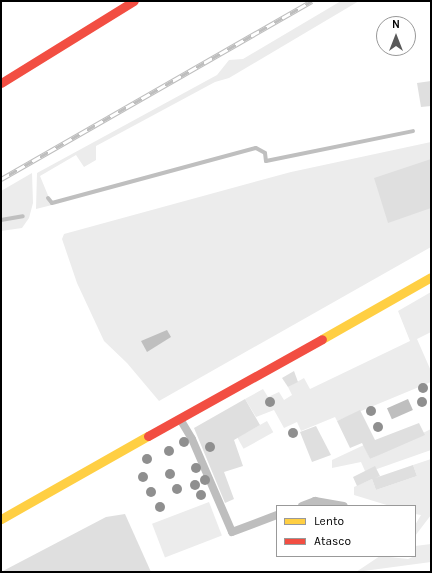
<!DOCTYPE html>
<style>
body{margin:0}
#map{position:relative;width:432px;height:573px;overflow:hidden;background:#fff;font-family:Karla,sans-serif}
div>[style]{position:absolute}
.green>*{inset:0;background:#ececec;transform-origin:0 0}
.water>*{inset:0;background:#bfbfbf;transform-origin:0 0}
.stream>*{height:4px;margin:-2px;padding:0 2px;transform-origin:2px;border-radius:2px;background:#bfbfbf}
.building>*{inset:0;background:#dfdfdf}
.lane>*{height:8px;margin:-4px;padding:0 4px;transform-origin:4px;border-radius:4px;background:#bebebe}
.slow>*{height:9px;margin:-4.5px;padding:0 4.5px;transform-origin:4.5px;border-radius:4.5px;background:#ffcf43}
.jam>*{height:9px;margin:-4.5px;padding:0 4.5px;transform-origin:4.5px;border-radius:4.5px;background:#f24e42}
.rail>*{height:4.5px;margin-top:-2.25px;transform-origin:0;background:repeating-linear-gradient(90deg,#fff 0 9px,#bebebe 0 18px);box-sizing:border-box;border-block:1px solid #bebebe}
.trees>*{width:10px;height:10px;margin:-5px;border-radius:50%;background:#8f8f8f}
span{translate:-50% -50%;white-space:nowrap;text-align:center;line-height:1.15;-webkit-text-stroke:3px #fff;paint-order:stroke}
.frame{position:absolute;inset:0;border:2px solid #000;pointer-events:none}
.legend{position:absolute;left:276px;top:505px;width:140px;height:52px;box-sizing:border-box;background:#fff;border:1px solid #999;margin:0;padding:5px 7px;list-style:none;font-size:12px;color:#000}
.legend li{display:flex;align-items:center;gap:8px;height:20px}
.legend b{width:20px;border:1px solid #999}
.north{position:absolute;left:376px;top:16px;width:40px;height:40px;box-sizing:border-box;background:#fff;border:1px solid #999;border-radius:50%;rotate:0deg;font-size:11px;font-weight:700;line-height:16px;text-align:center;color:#000}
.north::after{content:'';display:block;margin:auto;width:14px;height:18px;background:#595959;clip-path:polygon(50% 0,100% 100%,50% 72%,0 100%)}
</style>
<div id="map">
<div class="green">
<i style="clip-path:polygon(341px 1px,359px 1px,229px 78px,215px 82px,96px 146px,96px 160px,84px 167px,76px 155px,40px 176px,52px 205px,36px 209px,37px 173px,217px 75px,229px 60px,243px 59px)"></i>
<i style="clip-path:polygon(431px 142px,431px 247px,159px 401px,127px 363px,104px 341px,77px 283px,62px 239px,64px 234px,291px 172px)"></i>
<i style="clip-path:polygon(32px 173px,33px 203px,29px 218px,22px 228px,1px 231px,1px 191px)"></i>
<i style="clip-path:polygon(431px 292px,431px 332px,417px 339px,431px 371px,431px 382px,337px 421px,335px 417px,301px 431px,297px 422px,284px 428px,274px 410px,256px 417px,245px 399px,263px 389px,268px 397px,279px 392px,284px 400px,292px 395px,288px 387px,304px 378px,310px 389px,410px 341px,398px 311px)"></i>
<i style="left:267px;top:421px;width:13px;height:34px;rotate:61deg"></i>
<i style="clip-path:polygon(431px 429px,431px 450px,377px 469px,365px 471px,361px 462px,332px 468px,332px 460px,364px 445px,370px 459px)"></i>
<i style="clip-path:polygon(431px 459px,431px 515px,415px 536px,415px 525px,421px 515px,415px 514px,415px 506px,390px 506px,354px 495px,354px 487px,372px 479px,376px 490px,417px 476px,413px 465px)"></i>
<i style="left:209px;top:502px;width:36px;height:61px;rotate:69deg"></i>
<i style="clip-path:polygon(431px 544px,431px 562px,356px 572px,380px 556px,408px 559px,415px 556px,415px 546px)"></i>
</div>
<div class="water">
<i style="clip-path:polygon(167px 330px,171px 337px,147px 352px,141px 341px)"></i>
<i style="left:408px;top:399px;width:12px;height:23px;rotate:66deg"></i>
</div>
<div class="stream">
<i style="left:48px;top:198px;width:6px;rotate:51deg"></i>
<i style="left:52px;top:203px;width:211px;rotate:-15.1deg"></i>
<i style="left:256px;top:148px;width:10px;rotate:29deg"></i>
<i style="left:265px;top:153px;width:8px;rotate:83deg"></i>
<i style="left:266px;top:161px;width:150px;rotate:-11.5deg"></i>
<i style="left:1px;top:220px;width:22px;rotate:-10deg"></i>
</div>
<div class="building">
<i style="clip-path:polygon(431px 81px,431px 106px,421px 107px,417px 83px)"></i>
<i style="clip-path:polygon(431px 159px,431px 208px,388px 223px,374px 178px)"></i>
<i style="clip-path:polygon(294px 371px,298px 382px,288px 387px,282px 378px)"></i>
<i style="clip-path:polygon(245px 399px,260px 425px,234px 440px,243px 466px,224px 472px,234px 499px,225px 503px,194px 428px)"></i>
<i style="clip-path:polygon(360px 410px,375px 440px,419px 423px,425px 435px,370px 459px,362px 443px,350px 448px,337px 421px)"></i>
<i style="clip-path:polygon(316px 426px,331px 455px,312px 462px,300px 432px)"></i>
<i style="clip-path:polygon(413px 465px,417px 476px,376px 490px,372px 479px,357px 486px,353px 477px,375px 466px,380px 476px,375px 478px)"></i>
<i style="clip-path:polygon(125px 514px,151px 572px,1px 572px,106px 517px)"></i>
</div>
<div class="lane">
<i style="left:180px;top:419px;width:23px;rotate:59deg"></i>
<i style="left:192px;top:439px;width:101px;rotate:66.7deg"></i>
<i style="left:232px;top:532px;width:48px;rotate:-20.7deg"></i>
<i style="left:302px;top:506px;width:14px;rotate:-21deg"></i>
<i style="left:315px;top:501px;width:29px;rotate:10deg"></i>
</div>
<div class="slow">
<i style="left:322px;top:339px;width:125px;rotate:-29.6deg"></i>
<i style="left:1px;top:519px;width:169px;rotate:-29.5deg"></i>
</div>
<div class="jam">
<i style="left:1px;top:83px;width:156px;rotate:-31.7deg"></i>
<i style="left:148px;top:436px;width:199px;rotate:-29.1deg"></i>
</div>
<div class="rail">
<i style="left:1px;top:179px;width:358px;rotate:-29.8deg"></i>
</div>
<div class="trees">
<i style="left:423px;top:388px"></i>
<i style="left:270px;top:402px"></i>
<i style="left:422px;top:402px"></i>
<i style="left:371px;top:411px"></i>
<i style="left:378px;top:427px"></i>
<i style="left:293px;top:433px"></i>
<i style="left:184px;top:442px"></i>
<i style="left:210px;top:447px"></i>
<i style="left:169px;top:451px"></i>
<i style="left:147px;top:459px"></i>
<i style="left:196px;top:468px"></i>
<i style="left:170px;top:474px"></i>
<i style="left:143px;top:477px"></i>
<i style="left:205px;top:480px"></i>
<i style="left:195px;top:485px"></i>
<i style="left:177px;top:489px"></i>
<i style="left:151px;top:492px"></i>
<i style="left:201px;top:495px"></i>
<i style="left:160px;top:507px"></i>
</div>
<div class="frame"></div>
<ul class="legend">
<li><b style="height:5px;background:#ffcf43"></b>Lento</li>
<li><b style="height:5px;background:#f24e42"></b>Atasco</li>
</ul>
<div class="north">N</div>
</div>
